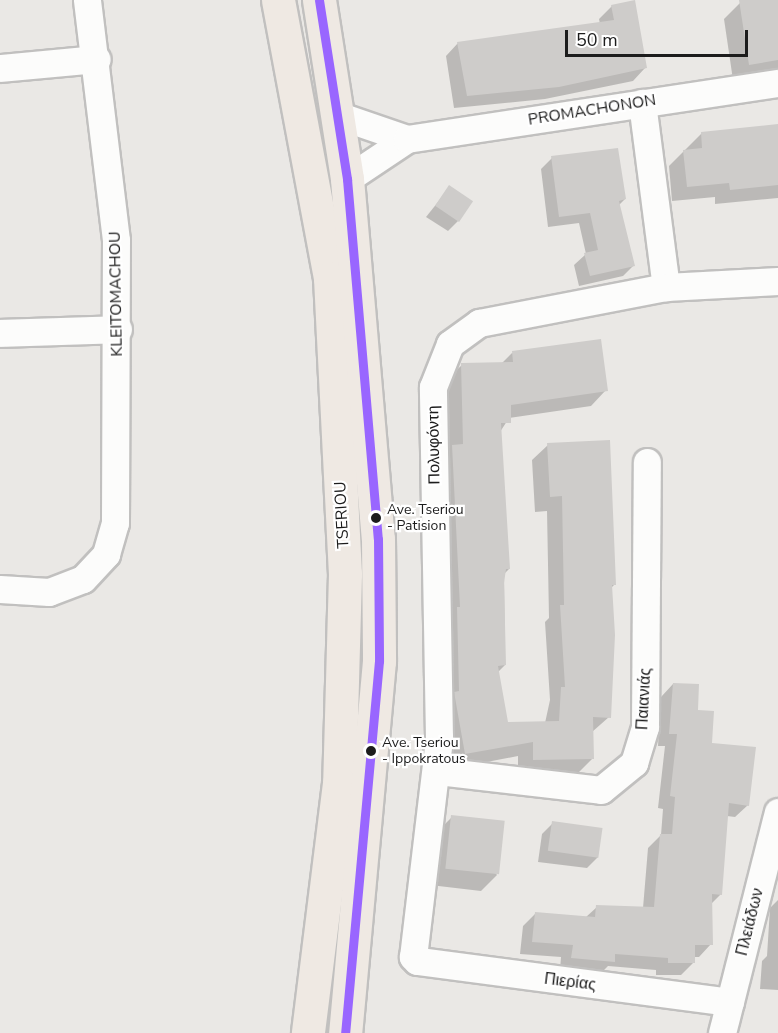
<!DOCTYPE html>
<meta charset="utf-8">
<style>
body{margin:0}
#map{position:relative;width:778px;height:1033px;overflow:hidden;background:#eae8e5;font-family:"Nunito Sans",sans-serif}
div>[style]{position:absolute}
.shadow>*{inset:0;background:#0003}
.building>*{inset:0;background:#ceccca;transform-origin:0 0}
.roads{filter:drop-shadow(2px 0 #c1c0bf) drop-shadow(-2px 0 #c1c0bf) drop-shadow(0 2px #c1c0bf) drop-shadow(0 -2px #c1c0bf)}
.minor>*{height:27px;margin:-13.5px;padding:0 13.5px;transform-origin:13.5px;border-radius:13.5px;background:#fcfcfb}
.major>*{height:33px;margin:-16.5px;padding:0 16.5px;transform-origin:16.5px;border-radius:16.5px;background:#efe9e3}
.bus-1>*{height:9px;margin:-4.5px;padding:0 4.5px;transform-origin:4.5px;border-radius:4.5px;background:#96f}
.dots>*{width:16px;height:16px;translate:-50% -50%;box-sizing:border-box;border:3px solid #fff;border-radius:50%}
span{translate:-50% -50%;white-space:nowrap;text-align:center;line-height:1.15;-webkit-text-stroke:4.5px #fff;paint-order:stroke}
.bus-label{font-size:14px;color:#1c1c1c}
.left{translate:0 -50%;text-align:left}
.street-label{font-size:16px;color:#1c1c1c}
.scale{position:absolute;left:565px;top:30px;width:183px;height:27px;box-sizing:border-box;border:3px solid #1c1c1c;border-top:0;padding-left:8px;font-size:18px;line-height:21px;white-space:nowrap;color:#1c1c1c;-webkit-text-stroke:4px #fff;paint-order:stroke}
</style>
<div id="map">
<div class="shadow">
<i style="clip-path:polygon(778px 0,778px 73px,733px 80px,724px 19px,740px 3px)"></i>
<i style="clip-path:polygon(612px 6px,645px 68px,633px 81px,545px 99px,454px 108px,446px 56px,458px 43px,600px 24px,599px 19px)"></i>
<i style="clip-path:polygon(778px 125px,778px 198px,715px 204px,715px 197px,672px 201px,669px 166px,702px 133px)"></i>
<i style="clip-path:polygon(552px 158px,625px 199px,619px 205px,634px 265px,623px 276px,579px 286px,574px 265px,586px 254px,579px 223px,548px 227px,541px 169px)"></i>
<i style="clip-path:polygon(450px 187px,459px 220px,448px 231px,426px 217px)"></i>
<i style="clip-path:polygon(512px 353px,606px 390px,591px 406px,509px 418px,500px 432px,509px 569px,504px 574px,505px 665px,498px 672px,507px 724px,545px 723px,550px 700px,545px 622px,549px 618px,547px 511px,535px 512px,532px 460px,548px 445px,615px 584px,610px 589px,609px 717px,592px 732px,593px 758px,577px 774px,518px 775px,518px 756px,450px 769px,437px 462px,448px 451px,446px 380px,462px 365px,501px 364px)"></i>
<i style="clip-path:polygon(673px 684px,696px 712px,710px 744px,748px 805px,735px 817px,727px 816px,721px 894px,711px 904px,711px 944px,699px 957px,693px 957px,693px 963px,681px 975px,656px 975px,656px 970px,608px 966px,601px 973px,560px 970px,561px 957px,520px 954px,523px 926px,535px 914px,586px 917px,597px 907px,643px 908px,648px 848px,661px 835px,663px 809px,658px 808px,665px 746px,658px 746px,661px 697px)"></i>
<i style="clip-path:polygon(452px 817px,497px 875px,481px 891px,430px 885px,436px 833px)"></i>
<i style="clip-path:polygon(553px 823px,598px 857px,587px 868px,538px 862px,542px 834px)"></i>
<i style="clip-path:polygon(778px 900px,778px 990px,760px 989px,762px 961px,767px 956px,770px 908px)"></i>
</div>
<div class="building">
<i style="clip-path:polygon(635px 0,647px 68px,559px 87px,467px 96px,457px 42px,614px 20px,611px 5px)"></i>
<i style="clip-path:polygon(739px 0,778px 0,778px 60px,749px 65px)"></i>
<i style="clip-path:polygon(778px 124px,778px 185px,730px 190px,729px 183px,687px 187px,683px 150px,702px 148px,701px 132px)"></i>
<i style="clip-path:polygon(618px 148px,626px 199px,619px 201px,635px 266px,590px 276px,584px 253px,598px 250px,590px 213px,559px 217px,551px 156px)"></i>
<i style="left:449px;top:185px;width:29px;height:25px;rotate:34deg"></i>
<i style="clip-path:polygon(601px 339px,608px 391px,511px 405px,511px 423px,501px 423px,510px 569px,506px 569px,504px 583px,506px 665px,498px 666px,508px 722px,559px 721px,561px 687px,565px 687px,560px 605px,564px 605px,562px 496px,550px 497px,547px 443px,610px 440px,616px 585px,612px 585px,615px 635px,611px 718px,593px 717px,594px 759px,533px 760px,533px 742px,465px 754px,454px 692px,459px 691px,457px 607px,460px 607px,452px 445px,463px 444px,461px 363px,513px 362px,512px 351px)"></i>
<i style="clip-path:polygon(673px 683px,699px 684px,698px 710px,714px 711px,712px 743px,756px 747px,749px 806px,729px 803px,722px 895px,712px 894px,713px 945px,695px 945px,695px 963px,668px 963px,668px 958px,615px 954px,615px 962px,571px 958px,573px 945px,532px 942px,535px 912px,595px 917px,596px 905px,654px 907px,660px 834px,672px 834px,675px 797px,670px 796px,677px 734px,669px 734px)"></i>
<i style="left:451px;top:815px;width:54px;height:54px;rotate:6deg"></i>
<i style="left:552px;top:821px;width:51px;height:30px;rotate:8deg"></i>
</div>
<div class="roads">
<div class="minor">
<i style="left:0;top:68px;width:97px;rotate:-5.3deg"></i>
<i style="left:642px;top:103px;width:186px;rotate:82.6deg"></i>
<i style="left:337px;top:115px;width:74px;rotate:18.9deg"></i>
<i style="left:347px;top:179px;width:72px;rotate:-33.7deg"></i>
<i style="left:407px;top:139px;width:375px;rotate:-8.6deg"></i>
<i style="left:0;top:333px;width:118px;rotate:-1.9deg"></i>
<i style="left:0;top:589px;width:49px;rotate:3.5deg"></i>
<i style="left:49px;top:592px;width:36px;rotate:-21deg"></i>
<i style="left:83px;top:579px;width:34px;rotate:-47deg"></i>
<i style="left:106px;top:554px;width:32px;rotate:-74deg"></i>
<i style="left:115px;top:523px;width:283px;rotate:-89.8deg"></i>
<i style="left:116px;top:240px;width:242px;rotate:-96.9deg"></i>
<i style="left:438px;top:771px;width:164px;rotate:6.6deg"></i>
<i style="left:601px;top:790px;width:43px;rotate:-39.3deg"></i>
<i style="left:634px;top:763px;width:38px;rotate:-73deg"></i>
<i style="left:645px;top:727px;width:265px;rotate:-89.6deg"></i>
<i style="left:730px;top:1002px;width:316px;rotate:-172.5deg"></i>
<i style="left:417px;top:961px;width:6px;rotate:-135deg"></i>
<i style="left:413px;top:957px;width:221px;rotate:-83.2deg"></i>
<i style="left:439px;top:738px;width:351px;rotate:-91deg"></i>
<i style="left:433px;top:387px;width:46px;rotate:-68.4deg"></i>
<i style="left:450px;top:344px;width:36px;rotate:-36deg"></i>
<i style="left:479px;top:323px;width:190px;rotate:-10.9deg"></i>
<i style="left:666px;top:287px;width:112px;rotate:-3.1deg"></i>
<i style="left:722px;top:1033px;width:228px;rotate:-75.8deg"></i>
</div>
<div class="major">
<i style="left:278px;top:0;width:283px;rotate:79.4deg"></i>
<i style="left:330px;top:278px;width:296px;rotate:87.1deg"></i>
<i style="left:345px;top:574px;width:209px;rotate:91.6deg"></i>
<i style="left:339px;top:783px;width:252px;rotate:97.1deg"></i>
<i style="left:319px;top:0;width:181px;rotate:81.1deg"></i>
<i style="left:347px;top:179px;width:361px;rotate:85.1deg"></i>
<i style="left:378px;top:539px;width:122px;rotate:89.5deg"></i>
<i style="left:379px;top:661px;width:374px;rotate:95.2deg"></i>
</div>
</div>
<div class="bus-1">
<i style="left:319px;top:0;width:181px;rotate:81.1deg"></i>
<i style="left:347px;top:179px;width:361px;rotate:85.1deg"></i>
<i style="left:378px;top:539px;width:122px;rotate:89.5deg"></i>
<i style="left:379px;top:661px;width:374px;rotate:95.2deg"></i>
</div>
<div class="dots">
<i style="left:376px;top:518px;background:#1c1c1c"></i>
<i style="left:371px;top:751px;background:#1c1c1c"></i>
</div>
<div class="bus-label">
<span class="left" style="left:387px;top:518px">Ave. Tseriou<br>- Patision</span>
<span class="left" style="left:382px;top:751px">Ave. Tseriou<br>- Ippokratous</span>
</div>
<div class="street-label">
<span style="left:592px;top:110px;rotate:-9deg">PROMACHONON</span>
<span style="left:116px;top:294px;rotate:-91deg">KLEITOMACHOU</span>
<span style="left:434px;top:445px;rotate:-91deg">Πολυφόντη</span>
<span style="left:342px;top:515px;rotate:-93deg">TSERIOU</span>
<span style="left:644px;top:699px;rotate:-87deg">Παιανιάς</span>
<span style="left:750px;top:922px;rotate:-76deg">Πλειάδων</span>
<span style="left:570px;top:982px;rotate:7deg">Πιερίας</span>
</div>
<div class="scale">50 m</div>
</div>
